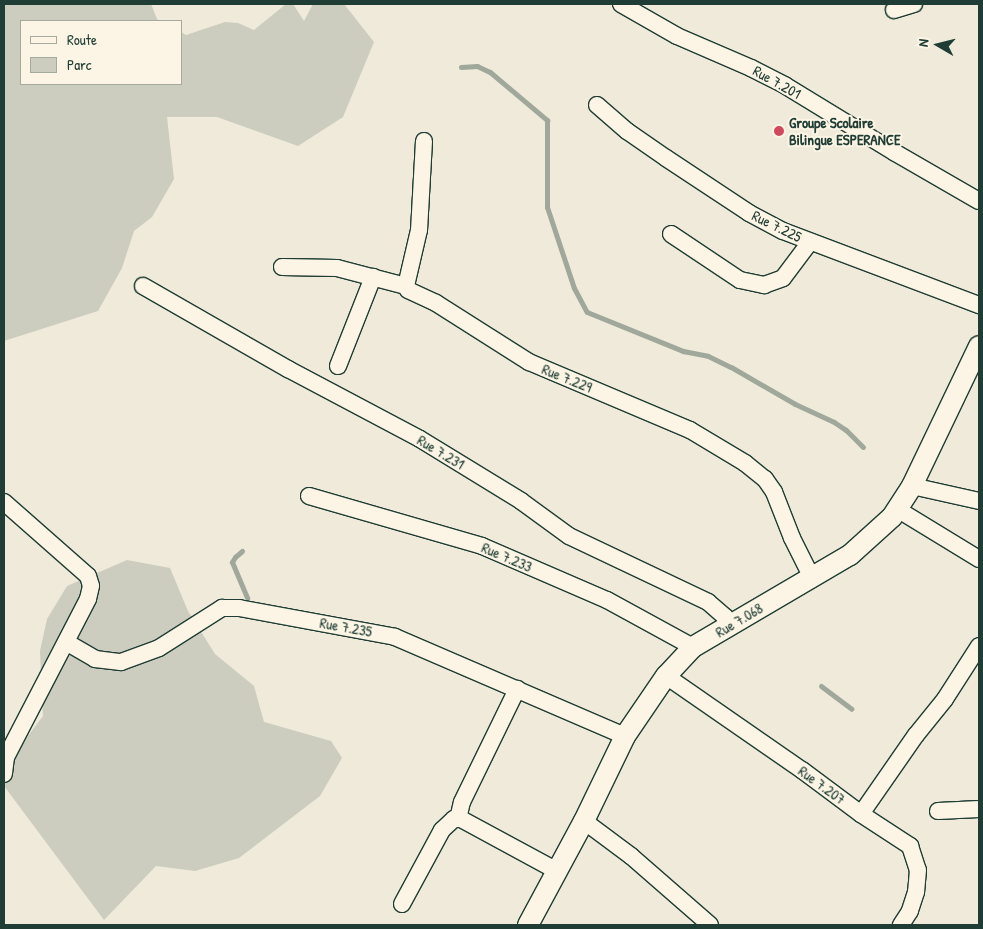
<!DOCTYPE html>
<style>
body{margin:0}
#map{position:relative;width:983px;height:929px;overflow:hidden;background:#efeada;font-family:"Patrick Hand",sans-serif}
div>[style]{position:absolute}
.green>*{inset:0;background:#cccdbf}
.stream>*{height:5px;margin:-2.5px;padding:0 2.5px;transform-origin:2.5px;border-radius:2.5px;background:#9fa89a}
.roads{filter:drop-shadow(1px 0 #1f3d34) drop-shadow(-1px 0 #1f3d34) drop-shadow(0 1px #1f3d34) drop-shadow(0 -1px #1f3d34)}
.minor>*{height:16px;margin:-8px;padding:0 8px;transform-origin:8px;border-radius:8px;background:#fcf5e5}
.tertiary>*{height:20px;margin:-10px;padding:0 10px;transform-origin:10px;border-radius:10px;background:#fcf5e5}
.dots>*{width:14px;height:14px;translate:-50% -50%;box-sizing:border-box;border:2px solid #fcf5e5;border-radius:50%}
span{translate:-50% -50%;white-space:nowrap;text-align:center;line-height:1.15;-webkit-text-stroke:4px #fcf5e5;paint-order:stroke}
.street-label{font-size:15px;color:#1f3d34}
.poi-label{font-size:15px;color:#1f3d34;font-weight:700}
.left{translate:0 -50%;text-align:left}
.frame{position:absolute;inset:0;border:5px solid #1f3d34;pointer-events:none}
.legend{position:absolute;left:20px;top:20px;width:162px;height:65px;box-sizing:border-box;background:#fcf5e5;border:1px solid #a4ab9e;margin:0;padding:6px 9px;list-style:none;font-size:15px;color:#1f3d34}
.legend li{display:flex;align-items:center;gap:10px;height:25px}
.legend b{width:25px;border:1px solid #a4ab9e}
.north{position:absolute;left:913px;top:20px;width:50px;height:50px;-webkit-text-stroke:4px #fcf5e5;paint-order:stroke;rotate:278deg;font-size:14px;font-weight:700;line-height:20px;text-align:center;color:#1f3d34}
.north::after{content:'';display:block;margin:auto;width:18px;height:22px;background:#1f3d34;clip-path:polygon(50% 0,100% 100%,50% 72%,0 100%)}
</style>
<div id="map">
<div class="green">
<i style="clip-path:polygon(4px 4px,151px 4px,157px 19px,161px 21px,21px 21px,21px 84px,181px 84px,181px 32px,186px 35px,225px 22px,238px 23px,254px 30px,286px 4px,293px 4px,304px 21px,313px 4px,344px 4px,374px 42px,343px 117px,298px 146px,217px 117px,167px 117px,174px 179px,152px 217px,134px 231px,122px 268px,98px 311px,4px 341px)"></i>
<i style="clip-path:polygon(127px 560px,170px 568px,188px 611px,215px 654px,254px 686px,264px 722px,331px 741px,342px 758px,320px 796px,239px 858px,195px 871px,156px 866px,104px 920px,4px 786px,4px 742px,24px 741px,43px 716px,40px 651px,47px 619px,67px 586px)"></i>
</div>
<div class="stream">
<i style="left:461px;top:67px;width:16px;rotate:-4deg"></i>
<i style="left:477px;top:66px;width:14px;rotate:25deg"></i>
<i style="left:490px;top:72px;width:75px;rotate:40.1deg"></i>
<i style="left:547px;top:120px;width:87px;rotate:90deg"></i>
<i style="left:547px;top:207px;width:85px;rotate:71.6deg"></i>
<i style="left:574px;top:288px;width:27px;rotate:62deg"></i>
<i style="left:587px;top:312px;width:104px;rotate:22.1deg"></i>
<i style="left:683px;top:351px;width:25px;rotate:11deg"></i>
<i style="left:708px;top:356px;width:25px;rotate:26deg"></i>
<i style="left:731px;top:367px;width:74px;rotate:30deg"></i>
<i style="left:795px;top:404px;width:43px;rotate:24.8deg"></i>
<i style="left:834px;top:422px;width:14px;rotate:34deg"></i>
<i style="left:846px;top:430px;width:24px;rotate:45deg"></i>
<i style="left:242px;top:551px;width:9px;rotate:139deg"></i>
<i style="left:235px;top:557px;width:6px;rotate:121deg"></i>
<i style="left:232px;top:562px;width:39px;rotate:67deg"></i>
<i style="left:821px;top:686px;width:38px;rotate:37deg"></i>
</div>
<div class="roads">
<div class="minor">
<i style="left:621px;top:4px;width:64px;rotate:29.7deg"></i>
<i style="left:677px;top:36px;width:81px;rotate:23.4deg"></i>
<i style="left:751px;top:68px;width:39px;rotate:27deg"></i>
<i style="left:786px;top:86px;width:127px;rotate:31.4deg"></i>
<i style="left:894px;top:152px;width:98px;rotate:30deg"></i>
<i style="left:894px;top:10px;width:21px;rotate:-17deg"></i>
<i style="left:597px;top:105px;width:40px;rotate:41deg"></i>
<i style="left:627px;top:131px;width:47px;rotate:34.7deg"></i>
<i style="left:666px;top:158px;width:100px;rotate:33.5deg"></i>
<i style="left:749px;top:213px;width:38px;rotate:28deg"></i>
<i style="left:783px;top:231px;width:210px;rotate:20.7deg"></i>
<i style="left:424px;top:141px;width:89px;rotate:93.2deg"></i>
<i style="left:419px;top:230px;width:57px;rotate:103.1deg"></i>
<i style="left:406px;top:286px;width:4px;rotate:63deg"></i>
<i style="left:408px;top:290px;width:31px;rotate:25deg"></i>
<i style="left:436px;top:303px;width:110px;rotate:32.4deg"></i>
<i style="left:529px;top:362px;width:175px;rotate:22.9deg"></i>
<i style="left:690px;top:430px;width:64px;rotate:31deg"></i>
<i style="left:745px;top:463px;width:26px;rotate:39deg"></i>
<i style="left:765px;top:479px;width:16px;rotate:55deg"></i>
<i style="left:774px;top:492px;width:49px;rotate:68.6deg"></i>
<i style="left:792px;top:538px;width:45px;rotate:63.4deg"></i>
<i style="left:671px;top:234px;width:83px;rotate:33.7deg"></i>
<i style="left:740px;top:280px;width:25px;rotate:12deg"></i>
<i style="left:764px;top:285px;width:20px;rotate:-20deg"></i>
<i style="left:783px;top:278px;width:45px;rotate:-53.1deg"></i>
<i style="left:282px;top:267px;width:55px;rotate:1deg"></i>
<i style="left:337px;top:268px;width:71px;rotate:14.6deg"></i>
<i style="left:143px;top:286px;width:167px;rotate:29.8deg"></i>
<i style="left:288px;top:369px;width:149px;rotate:27.9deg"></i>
<i style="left:420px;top:439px;width:119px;rotate:31.5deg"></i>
<i style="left:521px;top:501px;width:59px;rotate:36.1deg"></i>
<i style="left:569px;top:536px;width:154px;rotate:25.4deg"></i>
<i style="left:708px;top:602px;width:23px;rotate:41deg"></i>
<i style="left:725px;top:617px;width:11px;rotate:85deg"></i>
<i style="left:338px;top:366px;width:96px;rotate:-68.5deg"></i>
<i style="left:912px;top:486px;width:69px;rotate:12.6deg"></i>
<i style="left:309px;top:496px;width:180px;rotate:16.1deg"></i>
<i style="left:482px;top:546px;width:136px;rotate:23.4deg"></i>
<i style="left:607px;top:600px;width:98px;rotate:28.7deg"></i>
<i style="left:4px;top:502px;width:112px;rotate:41.4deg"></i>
<i style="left:88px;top:576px;width:10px;rotate:73deg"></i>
<i style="left:91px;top:586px;width:13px;rotate:103deg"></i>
<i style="left:88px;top:599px;width:178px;rotate:117.4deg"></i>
<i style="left:6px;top:757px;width:17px;rotate:97deg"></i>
<i style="left:897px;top:509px;width:96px;rotate:31.4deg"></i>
<i style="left:66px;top:642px;width:34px;rotate:30deg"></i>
<i style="left:95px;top:659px;width:26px;rotate:7deg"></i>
<i style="left:121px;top:662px;width:40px;rotate:-20.2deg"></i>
<i style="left:159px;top:648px;width:75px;rotate:-32.4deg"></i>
<i style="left:222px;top:608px;width:17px"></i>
<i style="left:239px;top:608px;width:159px;rotate:10.5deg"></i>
<i style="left:395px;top:637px;width:250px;rotate:23.3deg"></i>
<i style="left:666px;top:676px;width:165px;rotate:34.7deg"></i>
<i style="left:802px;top:770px;width:74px;rotate:36.7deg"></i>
<i style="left:861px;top:814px;width:59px;rotate:33.1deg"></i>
<i style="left:910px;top:846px;width:25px;rotate:72deg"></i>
<i style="left:918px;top:870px;width:22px;rotate:95deg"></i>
<i style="left:916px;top:892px;width:20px;rotate:108deg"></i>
<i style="left:910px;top:911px;width:17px;rotate:123deg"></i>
<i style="left:938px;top:811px;width:41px;rotate:-2.8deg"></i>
<i style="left:861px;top:814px;width:96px;rotate:-55.2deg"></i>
<i style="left:916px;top:735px;width:46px;rotate:-51.1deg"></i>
<i style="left:945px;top:699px;width:63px;rotate:-57.3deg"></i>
<i style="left:458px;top:819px;width:17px;rotate:-77deg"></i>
<i style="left:462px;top:802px;width:126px;rotate:-64deg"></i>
<i style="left:584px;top:821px;width:59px;rotate:36.7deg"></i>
<i style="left:631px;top:856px;width:105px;rotate:41.1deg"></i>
<i style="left:402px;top:904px;width:84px;rotate:-61.6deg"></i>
<i style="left:442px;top:830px;width:16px;rotate:-43deg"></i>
<i style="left:454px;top:819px;width:7px"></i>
<i style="left:461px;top:819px;width:109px;rotate:28.4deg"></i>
</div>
<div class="tertiary">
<i style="left:528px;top:925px;width:118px;rotate:-61.7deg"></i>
<i style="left:584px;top:821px;width:94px;rotate:-64.2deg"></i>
<i style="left:625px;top:736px;width:73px;rotate:-55.7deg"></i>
<i style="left:666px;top:676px;width:40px;rotate:-47deg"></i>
<i style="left:693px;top:647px;width:182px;rotate:-30.4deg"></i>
<i style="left:850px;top:555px;width:57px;rotate:-42.1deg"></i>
<i style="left:892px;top:517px;width:37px;rotate:-57deg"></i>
<i style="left:912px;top:486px;width:155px;rotate:-64.4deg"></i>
</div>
</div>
<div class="dots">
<i style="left:779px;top:131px;background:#d1495b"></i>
</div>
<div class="street-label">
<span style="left:777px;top:82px;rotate:29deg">Rue 7.201</span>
<span style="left:777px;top:226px;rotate:26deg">Rue 7.225</span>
<span style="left:567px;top:378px;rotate:22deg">Rue 7.229</span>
<span style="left:441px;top:452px;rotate:31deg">Rue 7.231</span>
<span style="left:507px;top:557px;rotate:23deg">Rue 7.233</span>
<span style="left:739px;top:620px;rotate:-31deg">Rue 7.068</span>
<span style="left:346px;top:627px;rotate:10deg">Rue 7.235</span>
<span style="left:822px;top:785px;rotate:36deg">Rue 7.207</span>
</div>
<div class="poi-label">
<span class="left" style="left:789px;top:131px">Groupe Scolaire<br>Bilingue ESPERANCE</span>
</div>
<div class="frame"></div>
<ul class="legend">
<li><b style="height:6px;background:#fcf5e5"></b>Route</li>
<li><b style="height:14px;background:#cccdbf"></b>Parc</li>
</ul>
<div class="north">N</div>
</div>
